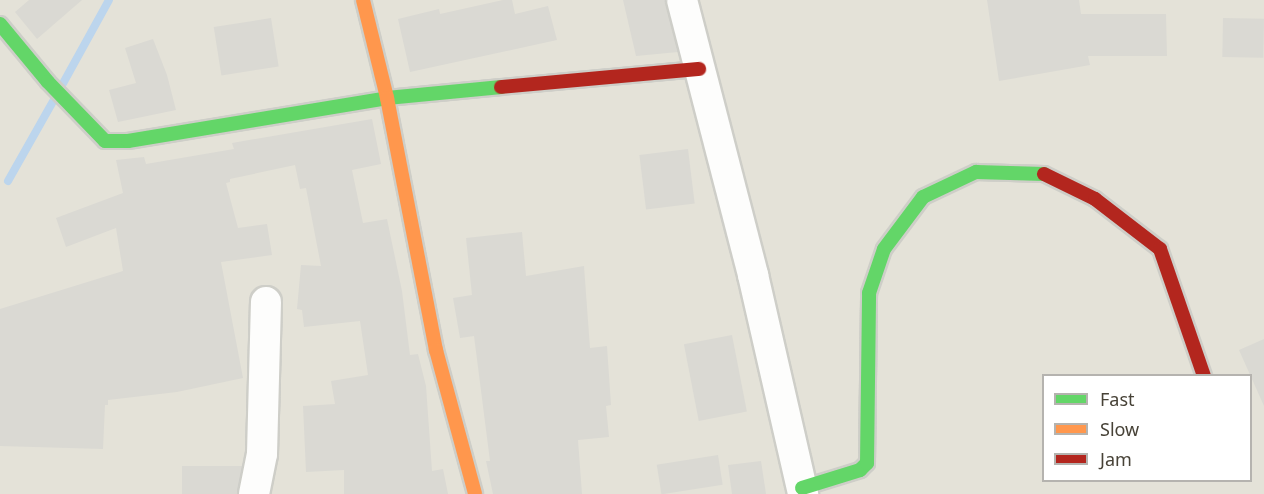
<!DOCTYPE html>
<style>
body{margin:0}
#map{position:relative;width:1264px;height:494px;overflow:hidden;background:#f0f0eb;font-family:"Noto Sans",sans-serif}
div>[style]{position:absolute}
.residential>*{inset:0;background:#e4e2d8}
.stream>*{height:8px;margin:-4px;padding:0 4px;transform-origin:4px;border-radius:4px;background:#bcd5ed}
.building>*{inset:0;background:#dad9d3;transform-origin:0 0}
.roads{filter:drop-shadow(2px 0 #cecec8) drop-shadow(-2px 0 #cecec8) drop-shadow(0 2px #cecec8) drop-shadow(0 -2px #cecec8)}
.street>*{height:30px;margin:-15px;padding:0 15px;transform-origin:15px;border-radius:15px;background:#fdfdfc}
.fast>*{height:14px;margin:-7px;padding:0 7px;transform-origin:7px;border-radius:7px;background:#63d668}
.slow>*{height:14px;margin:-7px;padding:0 7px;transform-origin:7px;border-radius:7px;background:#ff974d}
.jam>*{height:14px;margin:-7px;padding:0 7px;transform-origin:7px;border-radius:7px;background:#b3261e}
span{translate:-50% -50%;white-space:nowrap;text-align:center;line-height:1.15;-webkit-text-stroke:4.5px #fff;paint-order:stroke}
.legend{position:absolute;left:1042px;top:374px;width:210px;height:108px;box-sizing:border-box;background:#fff;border:2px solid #b5b3af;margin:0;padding:8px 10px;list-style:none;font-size:18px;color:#474237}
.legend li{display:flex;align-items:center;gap:12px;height:30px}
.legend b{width:30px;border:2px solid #b5b3af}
</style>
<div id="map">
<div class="residential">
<i style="clip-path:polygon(evenodd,0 0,1264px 0,1264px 494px,0 494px,0 0,1044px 376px,1250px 376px,1250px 480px,1044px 480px,1044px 376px)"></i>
</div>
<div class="stream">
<i style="left:61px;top:87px;width:99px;rotate:-61.1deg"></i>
<i style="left:8px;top:181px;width:95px;rotate:-60.5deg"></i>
</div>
<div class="building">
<i style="clip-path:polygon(29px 0,82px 0,37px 39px,15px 12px)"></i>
<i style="clip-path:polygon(503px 0,512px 0,515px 14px,548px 6px,557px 40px,410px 72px,398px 19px,439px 9px,440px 14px)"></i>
<i style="clip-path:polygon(623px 0,665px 0,678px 52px,636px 56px)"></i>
<i style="clip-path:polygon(987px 0,1079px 0,1081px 14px,1166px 14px,1167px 56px,1088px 56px,1090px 65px,999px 81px)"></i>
<i style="left:271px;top:18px;width:49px;height:58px;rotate:81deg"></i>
<i style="left:1223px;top:18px;width:41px;height:39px;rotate:1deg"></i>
<i style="clip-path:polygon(153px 39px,167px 75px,176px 110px,118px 122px,109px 90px,136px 83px,125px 48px)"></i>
<i style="clip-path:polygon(372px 119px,381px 164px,352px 170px,363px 223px,387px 219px,402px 291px,410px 355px,418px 354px,426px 386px,432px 471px,443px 469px,448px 494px,344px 494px,344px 470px,306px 472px,303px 406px,335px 404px,331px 381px,368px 375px,360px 321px,304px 327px,302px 310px,297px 309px,301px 265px,321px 266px,306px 188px,300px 189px,295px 165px,230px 179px,230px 182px,226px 183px,238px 228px,267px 224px,272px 255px,221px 262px,243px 378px,177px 392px,108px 400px,108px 405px,105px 405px,103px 449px,0 446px,0 309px,123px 271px,116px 228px,66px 247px,56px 218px,123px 193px,116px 160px,144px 157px,146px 164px,234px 149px,232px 143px,249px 140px)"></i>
<i style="left:688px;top:149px;width:55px;height:49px;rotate:83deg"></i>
<i style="clip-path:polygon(522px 232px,526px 276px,584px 266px,590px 348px,607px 346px,611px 405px,606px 406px,609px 437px,578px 440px,582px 494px,493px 494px,486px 461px,490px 461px,474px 336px,460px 338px,453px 298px,472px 295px,466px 238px)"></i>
<i style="left:732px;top:335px;width:78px;height:49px;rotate:79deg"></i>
<i style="clip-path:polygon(1264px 339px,1264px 406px,1239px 350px)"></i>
<i style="left:718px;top:455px;width:30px;height:62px;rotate:81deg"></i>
<i style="clip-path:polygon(761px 461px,766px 494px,732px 494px,728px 465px)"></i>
<i style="left:182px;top:466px;width:60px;height:28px"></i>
</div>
<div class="roads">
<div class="street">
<i style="left:682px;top:0;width:284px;rotate:75.5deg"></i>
<i style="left:753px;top:275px;width:225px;rotate:77.1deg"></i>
<i style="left:254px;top:494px;width:41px;rotate:-78.7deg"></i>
<i style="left:262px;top:454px;width:152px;rotate:-88.5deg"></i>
</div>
<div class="fast">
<i style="left:0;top:24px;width:75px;rotate:50.4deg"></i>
<i style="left:48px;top:82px;width:82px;rotate:46deg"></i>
<i style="left:105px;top:141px;width:23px"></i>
<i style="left:128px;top:141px;width:263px;rotate:-9.4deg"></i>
<i style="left:387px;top:98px;width:115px;rotate:-5.5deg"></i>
<i style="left:802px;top:488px;width:61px;rotate:-17.2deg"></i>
<i style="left:860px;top:470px;width:10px;rotate:-45deg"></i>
<i style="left:867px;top:463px;width:170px;rotate:-89.3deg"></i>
<i style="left:869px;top:293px;width:46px;rotate:-71.2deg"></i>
<i style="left:884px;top:249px;width:65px;rotate:-53.1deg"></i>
<i style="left:923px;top:197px;width:59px;rotate:-25.3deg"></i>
<i style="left:976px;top:172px;width:68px;rotate:1.7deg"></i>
</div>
<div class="slow">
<i style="left:363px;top:0;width:101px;rotate:76.2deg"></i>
<i style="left:387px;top:98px;width:257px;rotate:79deg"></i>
<i style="left:436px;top:350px;width:149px;rotate:74.8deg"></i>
</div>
<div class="jam">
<i style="left:501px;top:87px;width:199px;rotate:-5.2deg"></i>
<i style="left:1044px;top:174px;width:57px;rotate:26.1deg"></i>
<i style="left:1095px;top:199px;width:82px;rotate:37.6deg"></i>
<i style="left:1160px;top:249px;width:134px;rotate:70.9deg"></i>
</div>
</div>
<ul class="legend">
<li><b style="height:8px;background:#63d668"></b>Fast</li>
<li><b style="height:8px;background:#ff974d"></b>Slow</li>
<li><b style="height:8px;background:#b3261e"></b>Jam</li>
</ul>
</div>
